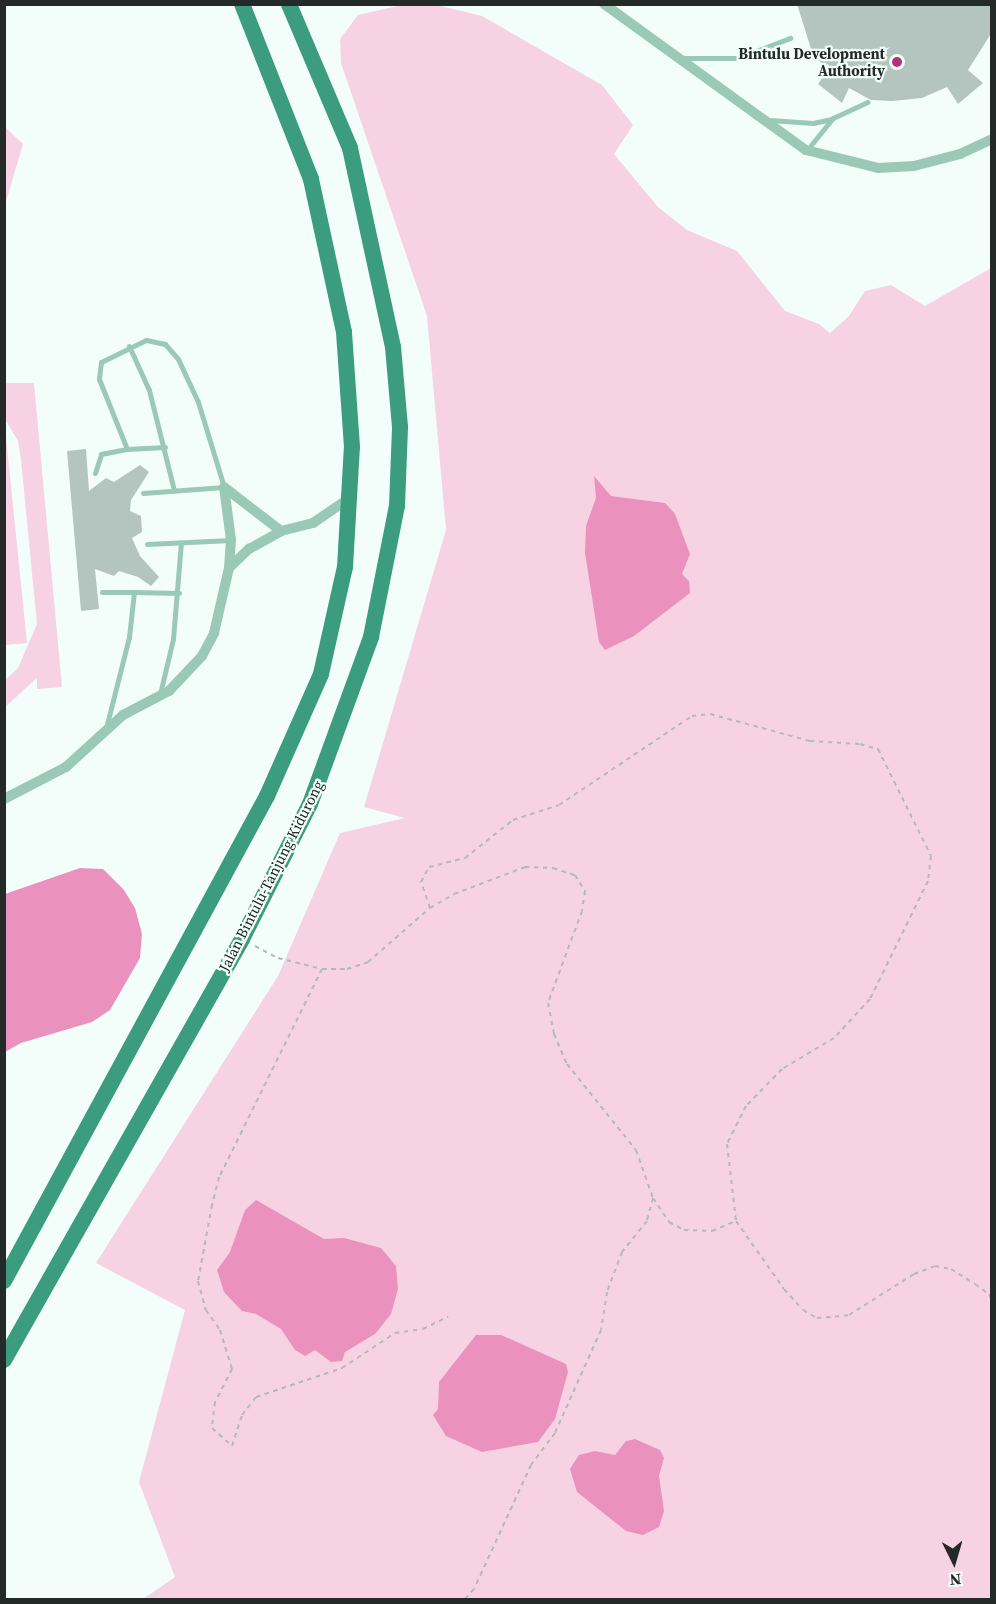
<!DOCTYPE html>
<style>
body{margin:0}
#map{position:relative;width:996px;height:1604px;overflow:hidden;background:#f3fefa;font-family:"Source Serif 4",serif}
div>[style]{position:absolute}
.green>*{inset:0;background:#f7d2e3}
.water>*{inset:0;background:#eb91be}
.building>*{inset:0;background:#b3c5be}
.path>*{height:2px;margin-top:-1px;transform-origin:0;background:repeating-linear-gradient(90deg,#b1bbb7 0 4.5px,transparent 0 9px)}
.lane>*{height:5px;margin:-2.5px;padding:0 2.5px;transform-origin:2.5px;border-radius:2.5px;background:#9bc9b7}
.street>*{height:10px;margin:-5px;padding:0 5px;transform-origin:5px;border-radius:5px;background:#9bc9b7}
.primary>*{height:16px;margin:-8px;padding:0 8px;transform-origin:8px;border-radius:8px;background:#3b9d7d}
.dots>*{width:16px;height:16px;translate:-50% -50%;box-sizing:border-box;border:3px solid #f3fefa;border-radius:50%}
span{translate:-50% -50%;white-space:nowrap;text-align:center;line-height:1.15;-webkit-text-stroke:4.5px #f3fefa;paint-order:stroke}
.poi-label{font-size:15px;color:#232a27;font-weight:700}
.right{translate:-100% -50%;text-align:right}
.street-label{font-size:15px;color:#232a27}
.frame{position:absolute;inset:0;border:6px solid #232a27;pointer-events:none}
.north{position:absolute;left:924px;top:1532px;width:60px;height:60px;-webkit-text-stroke:4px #f3fefa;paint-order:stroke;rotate:175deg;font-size:16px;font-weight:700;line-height:24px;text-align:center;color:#232a27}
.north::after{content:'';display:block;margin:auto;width:21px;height:27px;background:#232a27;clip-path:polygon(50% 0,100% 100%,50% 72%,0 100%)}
</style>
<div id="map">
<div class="green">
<i style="clip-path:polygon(432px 4px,482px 16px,602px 85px,633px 125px,614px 154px,658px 207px,687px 230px,737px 251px,785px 311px,819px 324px,830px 333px,849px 316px,865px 291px,891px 285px,925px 306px,991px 268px,991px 1599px,143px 1599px,175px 1577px,139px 1482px,185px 1310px,96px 1263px,278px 976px,340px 833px,405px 818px,364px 807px,446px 530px,427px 316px,341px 63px,340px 39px,358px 15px,402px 5px)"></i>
<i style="clip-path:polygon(5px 127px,23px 144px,5px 205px)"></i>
<i style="clip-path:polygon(5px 383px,34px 383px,62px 687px,37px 689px,37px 678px,5px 707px,5px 680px,18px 668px,37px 624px,21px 460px,18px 441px,5px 419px)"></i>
<i style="clip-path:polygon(5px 427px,27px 643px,5px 645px,4px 427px)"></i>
</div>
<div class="water">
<i style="clip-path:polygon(594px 476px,611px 496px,665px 503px,675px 514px,690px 554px,682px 574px,689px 581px,690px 593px,634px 636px,605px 650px,599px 642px,585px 553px,586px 526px,596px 498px)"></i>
<i style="clip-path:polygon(80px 868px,103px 869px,124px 890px,135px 908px,142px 934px,140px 958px,110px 1010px,92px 1022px,21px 1043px,5px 1052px,5px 894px)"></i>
<i style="clip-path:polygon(256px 1200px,324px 1239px,344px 1238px,381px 1248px,396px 1266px,398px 1289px,391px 1314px,375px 1334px,345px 1352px,342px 1361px,331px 1362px,315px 1350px,305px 1356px,295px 1350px,281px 1329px,256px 1314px,242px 1311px,224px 1292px,217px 1270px,230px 1252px,245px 1210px)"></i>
<i style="clip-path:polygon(476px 1335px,501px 1335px,566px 1364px,568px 1372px,555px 1419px,538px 1442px,482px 1452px,446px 1436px,433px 1415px,438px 1409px,439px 1382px)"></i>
<i style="clip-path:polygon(635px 1439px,660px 1450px,664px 1458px,659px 1476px,664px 1511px,659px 1527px,643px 1535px,626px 1531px,577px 1492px,570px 1469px,579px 1455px,595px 1451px,615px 1455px,626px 1441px)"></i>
</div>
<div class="building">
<i style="clip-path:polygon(797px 4px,992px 4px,992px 32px,968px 70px,983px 83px,958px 104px,947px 87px,922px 98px,892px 101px,871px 100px,849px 88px,842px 103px,818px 84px,827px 71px,811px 49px)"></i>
<i style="clip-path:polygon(86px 449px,89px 491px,106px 478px,114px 482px,140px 465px,149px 472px,131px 500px,130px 511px,141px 516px,142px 532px,132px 538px,140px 556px,159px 577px,151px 586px,138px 577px,119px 571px,114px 576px,95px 569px,99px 609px,81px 611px,67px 451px)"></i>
</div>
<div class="path">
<i style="left:430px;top:908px;width:28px;rotate:-109deg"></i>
<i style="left:421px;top:882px;width:17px;rotate:-62deg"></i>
<i style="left:429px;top:867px;width:37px;rotate:-14deg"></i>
<i style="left:465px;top:858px;width:61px;rotate:-38.4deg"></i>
<i style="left:513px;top:820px;width:48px;rotate:-18.1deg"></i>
<i style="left:559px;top:805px;width:160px;rotate:-33.8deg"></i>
<i style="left:692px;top:716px;width:18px;rotate:-6deg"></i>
<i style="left:710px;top:714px;width:104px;rotate:15.1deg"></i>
<i style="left:810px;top:741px;width:50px;rotate:3.4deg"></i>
<i style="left:860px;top:744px;width:19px;rotate:16deg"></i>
<i style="left:878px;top:749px;width:119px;rotate:63.6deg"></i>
<i style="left:931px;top:856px;width:25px;rotate:97deg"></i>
<i style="left:928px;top:881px;width:131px;rotate:116.2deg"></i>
<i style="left:870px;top:999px;width:53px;rotate:132.7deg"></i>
<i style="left:834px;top:1038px;width:61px;rotate:149.2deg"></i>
<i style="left:782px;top:1069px;width:52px;rotate:134.2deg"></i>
<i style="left:746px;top:1106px;width:42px;rotate:116.6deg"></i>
<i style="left:727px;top:1144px;width:78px;rotate:83.3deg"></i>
<i style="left:736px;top:1221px;width:83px;rotate:54.8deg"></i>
<i style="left:784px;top:1289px;width:28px;rotate:48deg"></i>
<i style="left:803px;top:1310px;width:16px;rotate:30deg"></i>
<i style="left:817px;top:1318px;width:32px;rotate:-5deg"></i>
<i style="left:849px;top:1315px;width:77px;rotate:-32.2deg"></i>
<i style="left:914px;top:1274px;width:22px;rotate:-21deg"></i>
<i style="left:935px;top:1266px;width:16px;rotate:11deg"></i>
<i style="left:951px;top:1269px;width:28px;rotate:32deg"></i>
<i style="left:975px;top:1284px;width:17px;rotate:36deg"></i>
<i style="left:989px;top:1294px;width:8px;rotate:67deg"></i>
<i style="left:255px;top:946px;width:26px;rotate:28deg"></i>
<i style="left:278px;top:958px;width:45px;rotate:14deg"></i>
<i style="left:322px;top:969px;width:25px"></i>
<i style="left:347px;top:969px;width:22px;rotate:-18deg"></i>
<i style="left:368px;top:962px;width:82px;rotate:-41.1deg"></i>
<i style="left:430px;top:908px;width:28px;rotate:-30deg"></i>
<i style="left:454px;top:894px;width:76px;rotate:-20.8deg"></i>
<i style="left:525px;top:867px;width:28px;rotate:2deg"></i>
<i style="left:553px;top:868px;width:23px;rotate:18deg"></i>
<i style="left:575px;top:875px;width:19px;rotate:58deg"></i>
<i style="left:585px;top:891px;width:20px;rotate:99deg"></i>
<i style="left:582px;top:911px;width:98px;rotate:110.3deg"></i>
<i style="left:548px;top:1003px;width:32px;rotate:79deg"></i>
<i style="left:554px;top:1034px;width:33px;rotate:67deg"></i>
<i style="left:567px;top:1064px;width:110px;rotate:51.3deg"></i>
<i style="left:636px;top:1150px;width:51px;rotate:70.5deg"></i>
<i style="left:653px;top:1198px;width:24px;rotate:105deg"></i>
<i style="left:647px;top:1221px;width:40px;rotate:129deg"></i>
<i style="left:622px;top:1252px;width:43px;rotate:110.6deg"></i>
<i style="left:607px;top:1292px;width:38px;rotate:99deg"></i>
<i style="left:601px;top:1330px;width:113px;rotate:114.1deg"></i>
<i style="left:555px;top:1433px;width:40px;rotate:127deg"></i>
<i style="left:531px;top:1465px;width:136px;rotate:114.7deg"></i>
<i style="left:474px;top:1589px;width:15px;rotate:132deg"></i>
<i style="left:322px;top:969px;width:232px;rotate:116.3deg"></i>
<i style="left:219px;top:1177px;width:29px;rotate:104deg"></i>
<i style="left:212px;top:1205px;width:77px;rotate:100.4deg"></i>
<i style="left:198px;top:1281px;width:30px;rotate:75deg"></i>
<i style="left:206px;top:1310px;width:24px;rotate:55deg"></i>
<i style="left:220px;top:1330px;width:41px;rotate:72.9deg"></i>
<i style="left:232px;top:1369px;width:37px;rotate:117deg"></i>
<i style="left:215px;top:1402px;width:26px;rotate:97deg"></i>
<i style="left:212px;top:1428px;width:27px;rotate:42deg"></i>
<i style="left:232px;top:1446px;width:33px;rotate:-72deg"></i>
<i style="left:242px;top:1415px;width:23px;rotate:-52deg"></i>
<i style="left:256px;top:1397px;width:91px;rotate:-18.6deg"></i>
<i style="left:342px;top:1368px;width:64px;rotate:-33.4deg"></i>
<i style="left:395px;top:1333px;width:28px;rotate:-8deg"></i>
<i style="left:423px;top:1329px;width:28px;rotate:-26deg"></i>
<i style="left:653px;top:1198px;width:29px;rotate:56deg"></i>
<i style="left:669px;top:1222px;width:17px;rotate:28deg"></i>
<i style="left:684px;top:1230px;width:28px;rotate:2deg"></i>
<i style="left:712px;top:1231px;width:26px;rotate:-23deg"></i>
</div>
<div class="lane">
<i style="left:681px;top:58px;width:57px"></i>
<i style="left:738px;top:58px;width:56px;rotate:-21deg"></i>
<i style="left:770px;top:120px;width:43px;rotate:4deg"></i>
<i style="left:813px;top:123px;width:19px;rotate:-12deg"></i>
<i style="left:811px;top:145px;width:35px;rotate:-51deg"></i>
<i style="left:833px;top:118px;width:38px;rotate:-25deg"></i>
<i style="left:129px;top:346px;width:48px;rotate:65.6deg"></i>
<i style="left:149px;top:390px;width:103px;rotate:76deg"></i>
<i style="left:95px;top:473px;width:20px;rotate:-72deg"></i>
<i style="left:101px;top:454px;width:26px;rotate:-11deg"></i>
<i style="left:143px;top:493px;width:81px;rotate:-4.2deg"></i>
<i style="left:224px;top:487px;width:89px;rotate:-107deg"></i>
<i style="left:198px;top:402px;width:47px;rotate:-114.9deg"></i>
<i style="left:178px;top:359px;width:20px;rotate:-131deg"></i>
<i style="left:165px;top:344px;width:19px;rotate:-168deg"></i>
<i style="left:146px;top:340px;width:50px;rotate:153.9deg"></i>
<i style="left:101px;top:362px;width:17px;rotate:97deg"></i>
<i style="left:99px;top:379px;width:75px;rotate:68.2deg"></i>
<i style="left:127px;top:449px;width:38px;rotate:-3deg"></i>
<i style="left:147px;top:544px;width:84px;rotate:-2.7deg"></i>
<i style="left:102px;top:592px;width:32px"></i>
<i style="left:160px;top:694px;width:57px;rotate:-76.7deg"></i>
<i style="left:173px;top:639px;width:97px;rotate:-85.3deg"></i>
<i style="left:106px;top:728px;width:94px;rotate:-75.8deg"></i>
<i style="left:129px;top:637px;width:45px;rotate:-83.7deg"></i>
<i style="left:134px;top:592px;width:45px;rotate:1.3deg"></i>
</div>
<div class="street">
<i style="left:604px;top:4px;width:249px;rotate:35.9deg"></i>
<i style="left:806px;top:150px;width:74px;rotate:14deg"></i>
<i style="left:878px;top:168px;width:36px;rotate:-3deg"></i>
<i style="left:914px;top:166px;width:48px;rotate:-14.6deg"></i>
<i style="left:960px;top:154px;width:35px;rotate:-25deg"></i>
<i style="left:224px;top:487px;width:72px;rotate:37.7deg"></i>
<i style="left:229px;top:568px;width:28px;rotate:-44deg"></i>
<i style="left:249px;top:549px;width:37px;rotate:-29deg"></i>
<i style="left:281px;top:531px;width:33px;rotate:-14deg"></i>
<i style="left:313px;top:523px;width:42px;rotate:-34.4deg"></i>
<i style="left:4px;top:799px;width:70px;rotate:-27.3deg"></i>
<i style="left:66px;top:767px;width:77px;rotate:-42.4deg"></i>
<i style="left:123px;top:715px;width:52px;rotate:-27.6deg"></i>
<i style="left:169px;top:691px;width:48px;rotate:-46.7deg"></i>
<i style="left:202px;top:656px;width:26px;rotate:-62deg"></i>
<i style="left:214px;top:633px;width:67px;rotate:-77deg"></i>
<i style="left:229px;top:568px;width:28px;rotate:-86deg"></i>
<i style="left:231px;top:540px;width:53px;rotate:-97.5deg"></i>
</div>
<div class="primary">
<i style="left:4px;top:1281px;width:552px;rotate:-61.53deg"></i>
<i style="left:267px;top:796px;width:133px;rotate:-66.1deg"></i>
<i style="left:321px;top:674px;width:110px;rotate:-77.4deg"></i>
<i style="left:345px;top:567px;width:120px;rotate:-86.7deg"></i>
<i style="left:352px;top:447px;width:115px;rotate:-94deg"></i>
<i style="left:344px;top:332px;width:157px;rotate:-102.2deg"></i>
<i style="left:311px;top:179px;width:188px;rotate:-111.5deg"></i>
<i style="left:4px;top:1360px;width:484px;rotate:-60.5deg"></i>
<i style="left:242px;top:939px;width:151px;rotate:-63.3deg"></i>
<i style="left:310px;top:804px;width:178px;rotate:-69.9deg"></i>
<i style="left:371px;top:637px;width:134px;rotate:-78.8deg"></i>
<i style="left:397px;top:506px;width:79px;rotate:-87.8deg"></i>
<i style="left:400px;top:427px;width:80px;rotate:-95deg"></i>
<i style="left:393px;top:347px;width:204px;rotate:-102.2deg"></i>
<i style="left:350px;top:148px;width:156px;rotate:-113deg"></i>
</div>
<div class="dots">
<i style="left:897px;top:62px;background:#b2317c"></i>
</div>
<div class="poi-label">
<span class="right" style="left:885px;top:62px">Bintulu Development<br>Authority</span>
</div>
<div class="street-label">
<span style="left:271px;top:876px;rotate:-63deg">Jalan Bintulu-Tanjung Kidurong</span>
</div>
<div class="frame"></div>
<div class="north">N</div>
</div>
